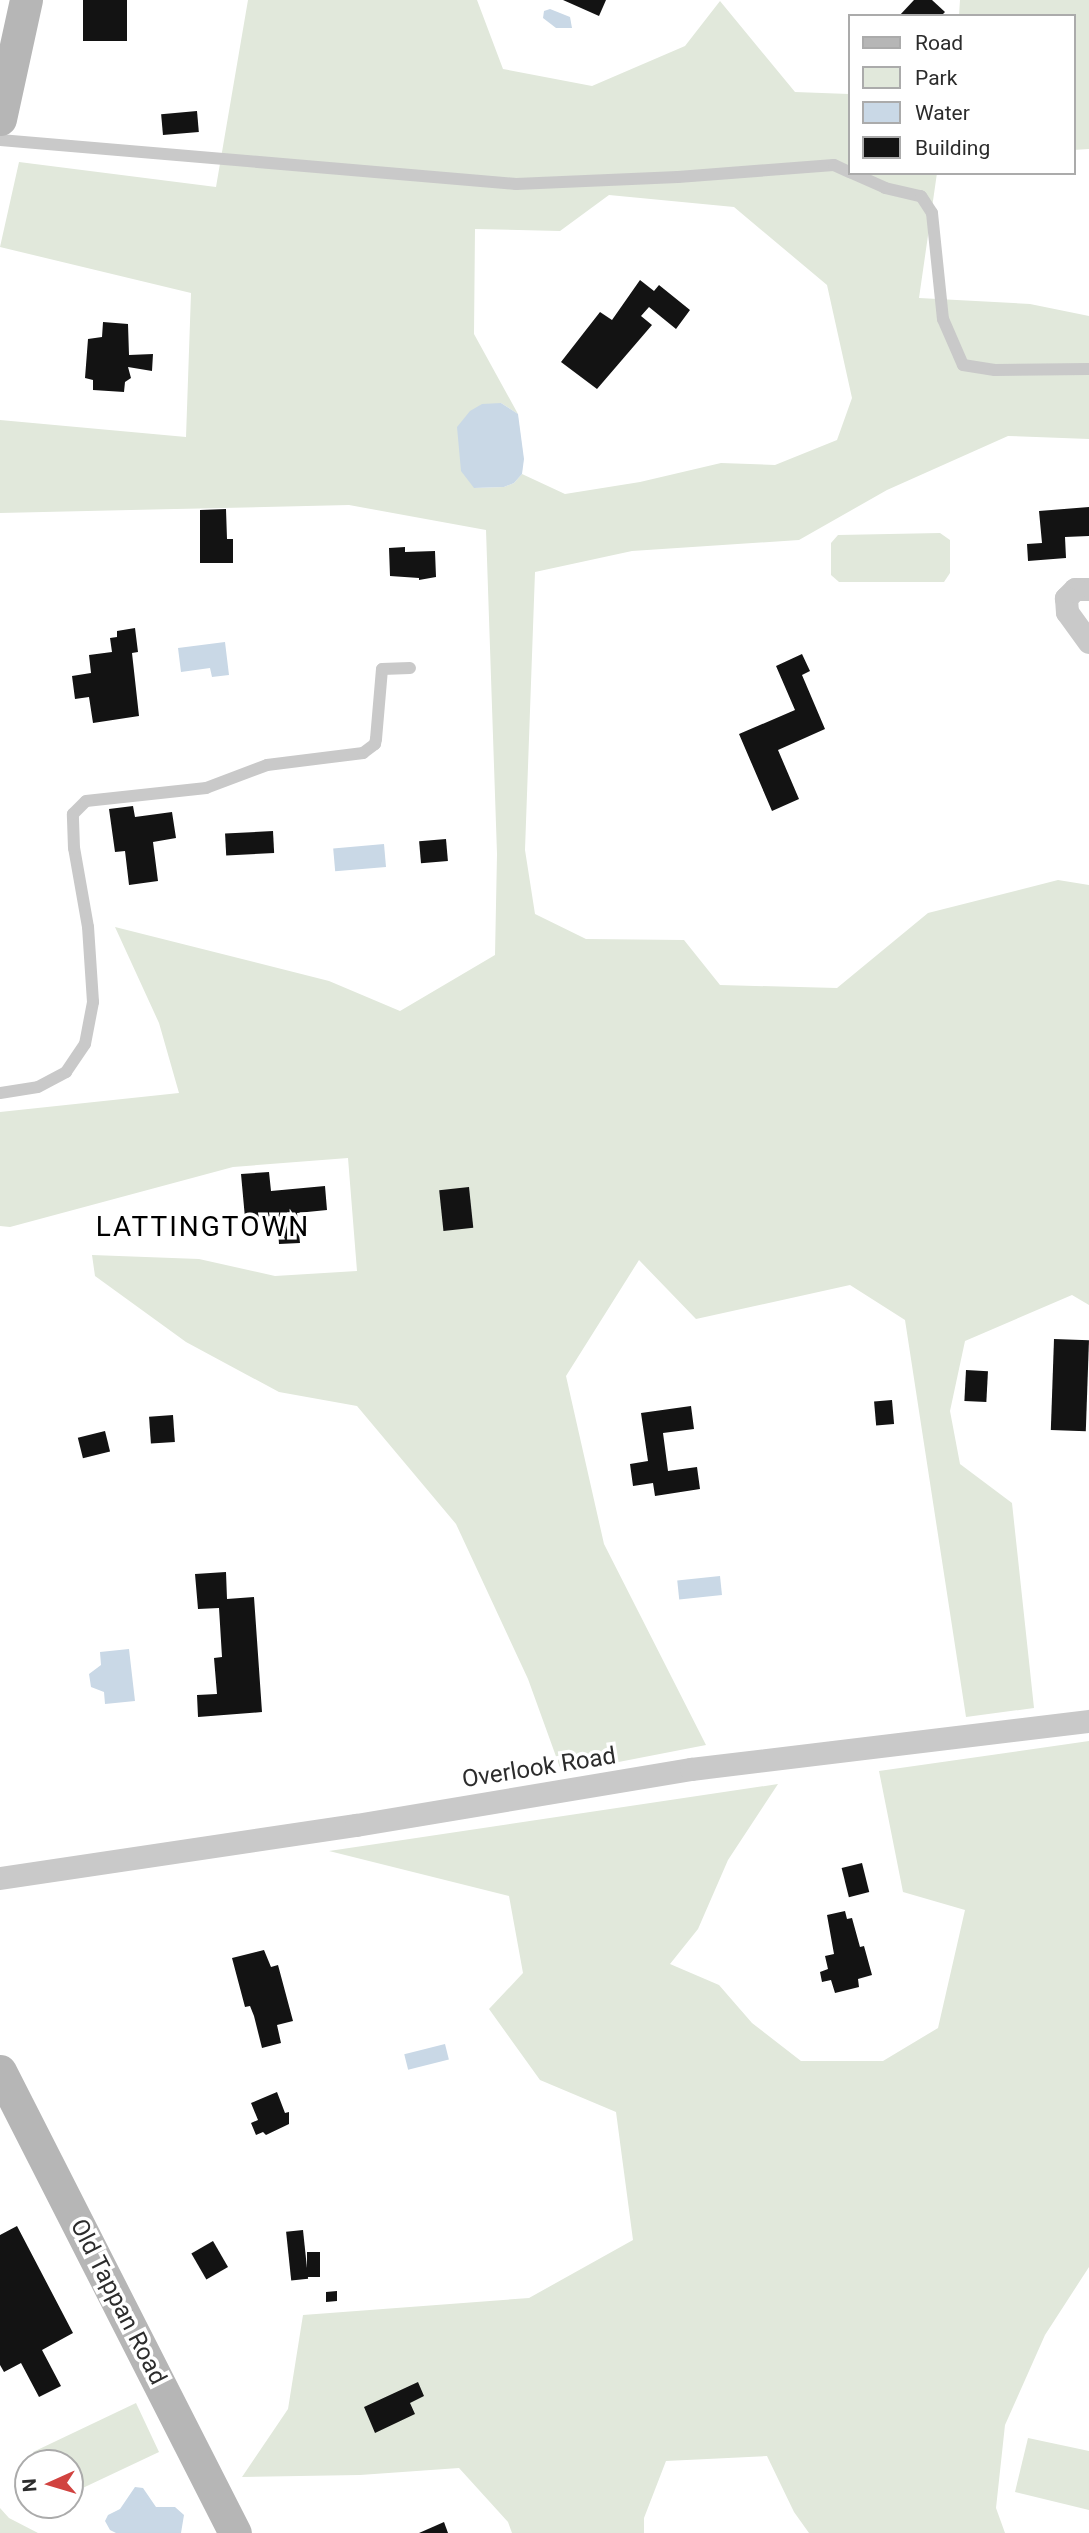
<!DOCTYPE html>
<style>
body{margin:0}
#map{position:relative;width:1089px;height:2533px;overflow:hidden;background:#fff;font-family:Roboto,sans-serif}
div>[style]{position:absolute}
.green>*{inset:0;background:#e1e8db}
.water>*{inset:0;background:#c9d8e6;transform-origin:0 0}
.building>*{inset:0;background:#131313;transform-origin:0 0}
.lane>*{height:12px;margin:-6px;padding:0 6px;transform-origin:6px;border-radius:6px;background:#c9c9c9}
.street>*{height:23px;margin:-11.5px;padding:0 11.5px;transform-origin:11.5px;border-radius:11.5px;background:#c9c9c9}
.secondary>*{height:33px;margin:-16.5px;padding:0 16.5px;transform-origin:16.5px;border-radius:16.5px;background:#b6b6b6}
span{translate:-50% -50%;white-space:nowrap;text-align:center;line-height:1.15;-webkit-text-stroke:7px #fff;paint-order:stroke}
.street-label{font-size:24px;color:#2c2c2c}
.quarter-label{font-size:28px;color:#000;letter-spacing:2px}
.legend{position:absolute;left:848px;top:14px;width:228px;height:161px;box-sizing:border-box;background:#fff;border:2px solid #ababab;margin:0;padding:9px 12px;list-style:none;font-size:21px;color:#2c2c2c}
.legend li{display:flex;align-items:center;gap:14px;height:35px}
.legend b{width:35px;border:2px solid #ababab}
.north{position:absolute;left:14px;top:2449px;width:70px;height:70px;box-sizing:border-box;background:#fff;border:2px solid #ababab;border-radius:50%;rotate:266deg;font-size:19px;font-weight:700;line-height:28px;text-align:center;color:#2c2c2c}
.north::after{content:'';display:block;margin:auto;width:24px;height:32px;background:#d14340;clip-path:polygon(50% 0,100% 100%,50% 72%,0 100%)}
</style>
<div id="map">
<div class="green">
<i style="clip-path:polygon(evenodd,248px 0,477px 0,503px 69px,592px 86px,685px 46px,720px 1px,795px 92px,849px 94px,849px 173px,937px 173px,919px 298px,1030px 304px,1089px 316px,1089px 439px,1008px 436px,887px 490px,799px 540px,632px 551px,535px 572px,525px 850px,535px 914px,586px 939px,684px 940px,720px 985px,837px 988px,928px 913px,1058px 880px,1089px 885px,1089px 1305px,1072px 1295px,965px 1341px,950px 1411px,960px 1464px,1012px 1503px,1034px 1708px,966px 1717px,905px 1320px,850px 1285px,696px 1319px,639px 1260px,566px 1376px,604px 1544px,706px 1745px,562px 1773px,528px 1679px,456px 1524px,357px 1406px,279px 1392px,186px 1342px,95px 1276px,92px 1255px,199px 1259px,275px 1276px,357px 1271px,348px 1158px,233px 1167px,10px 1227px,0 1226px,0 1112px,179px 1093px,159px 1023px,115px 927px,329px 981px,400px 1011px,495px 955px,497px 854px,486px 530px,349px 505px,0 513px,0 420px,186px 437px,191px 293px,0 247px,19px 162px,216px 187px,248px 0,609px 195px,734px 207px,827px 285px,852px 398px,837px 440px,775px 465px,721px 463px,640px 482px,565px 494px,522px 474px,514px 483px,504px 487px,474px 488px,501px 403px,518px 414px,474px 334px,475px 229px,560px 231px,609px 195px)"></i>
<i style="clip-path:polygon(960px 0,1089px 0,1089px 149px,1073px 150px,1073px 16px,959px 16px)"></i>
<i style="clip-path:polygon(940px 533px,950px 540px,950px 573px,944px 582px,839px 582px,831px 575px,831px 543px,838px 535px)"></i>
<i style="clip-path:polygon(1089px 1741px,1089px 2267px,1045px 2335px,1005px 2425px,996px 2508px,1005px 2533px,809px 2533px,794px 2512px,767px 2456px,666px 2461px,644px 2518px,644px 2533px,512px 2533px,508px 2522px,459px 2468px,360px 2475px,242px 2477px,288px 2409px,303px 2315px,529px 2298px,633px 2240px,616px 2112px,540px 2080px,489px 2009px,523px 1973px,509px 1896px,329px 1851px,778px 1784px,728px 1860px,698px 1929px,670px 1964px,719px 1985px,752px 2023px,801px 2061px,883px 2061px,938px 2028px,965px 1910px,903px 1892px,879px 1771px)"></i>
<i style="clip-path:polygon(136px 2403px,159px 2452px,70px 2494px,70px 2463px,38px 2463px,33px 2452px)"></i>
<i style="clip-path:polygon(1028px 2438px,1089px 2451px,1089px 2510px,1015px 2492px)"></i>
<i style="clip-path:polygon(0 2508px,9px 2518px,38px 2533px,0 2533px)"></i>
</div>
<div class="water">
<i style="clip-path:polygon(550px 9px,570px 17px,572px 28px,556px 28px,543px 18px,544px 11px)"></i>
<i style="clip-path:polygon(501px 403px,518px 414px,524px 459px,522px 474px,514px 483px,504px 487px,474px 488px,461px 471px,457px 427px,470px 411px,482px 404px)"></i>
<i style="clip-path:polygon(225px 642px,229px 675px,212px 677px,210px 668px,181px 672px,178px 648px)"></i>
<i style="left:384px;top:844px;width:23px;height:51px;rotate:85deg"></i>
<i style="left:720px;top:1576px;width:19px;height:43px;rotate:84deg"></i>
<i style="clip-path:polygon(129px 1649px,135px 1701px,105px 1704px,104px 1692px,91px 1687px,89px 1674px,101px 1665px,100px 1652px)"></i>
<i style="left:445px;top:2044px;width:16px;height:42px;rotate:76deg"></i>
<i style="clip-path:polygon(135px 2487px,143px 2488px,156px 2507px,175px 2507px,184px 2515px,181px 2533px,116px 2533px,110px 2530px,105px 2521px,108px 2515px,120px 2509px)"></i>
</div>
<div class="building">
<i style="left:83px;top:0;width:44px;height:41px"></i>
<i style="clip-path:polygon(563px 0,606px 0,599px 16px)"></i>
<i style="clip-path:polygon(914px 0,932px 0,945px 12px,941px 16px,899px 16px)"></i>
<i style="left:197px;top:111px;width:21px;height:36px;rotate:85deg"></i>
<i style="clip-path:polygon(640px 280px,654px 291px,659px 285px,690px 310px,676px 329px,649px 307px,641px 316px,652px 325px,597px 389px,561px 362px,600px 312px,612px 320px)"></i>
<i style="clip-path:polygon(103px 322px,128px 324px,129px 355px,153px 354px,152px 371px,128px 367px,131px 378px,125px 382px,124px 392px,93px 390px,93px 380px,85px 378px,88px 339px,102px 337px)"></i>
<i style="clip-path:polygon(1089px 507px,1089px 536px,1065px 537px,1066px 558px,1028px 561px,1027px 544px,1042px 543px,1039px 511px)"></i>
<i style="clip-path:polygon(226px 509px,227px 539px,233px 539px,233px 563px,200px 563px,200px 510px)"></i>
<i style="clip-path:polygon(405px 547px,405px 552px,435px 551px,436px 577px,419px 580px,419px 578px,390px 576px,389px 548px)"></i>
<i style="clip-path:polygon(135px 628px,138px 652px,132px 653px,139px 716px,93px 723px,89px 697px,75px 699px,72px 676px,91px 673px,89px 655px,112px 652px,110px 638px,117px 637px,117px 631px)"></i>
<i style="clip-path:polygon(802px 654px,810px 671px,802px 675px,825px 729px,778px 750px,799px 799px,772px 811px,739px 734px,795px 710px,776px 666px)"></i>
<i style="clip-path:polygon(133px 806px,135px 817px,172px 812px,176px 838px,153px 842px,158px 881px,129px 885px,125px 851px,115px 852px,109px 809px)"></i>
<i style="left:273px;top:831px;width:22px;height:48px;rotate:87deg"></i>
<i style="left:446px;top:839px;width:22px;height:27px;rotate:85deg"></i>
<i style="clip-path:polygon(269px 1172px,271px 1191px,325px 1186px,327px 1210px,297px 1213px,300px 1243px,279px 1244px,277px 1216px,245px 1218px,241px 1174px)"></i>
<i style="left:469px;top:1187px;width:41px;height:30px;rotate:84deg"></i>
<i style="left:1054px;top:1339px;width:35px;height:91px;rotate:2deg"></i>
<i style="left:966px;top:1370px;width:22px;height:31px;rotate:3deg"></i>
<i style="left:892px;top:1400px;width:24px;height:18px;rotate:85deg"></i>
<i style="clip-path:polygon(691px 1406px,694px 1429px,663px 1433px,668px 1471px,697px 1467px,700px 1489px,655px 1496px,653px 1483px,633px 1486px,630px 1464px,648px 1461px,641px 1413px)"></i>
<i style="left:173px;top:1415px;width:27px;height:24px;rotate:86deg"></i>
<i style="left:105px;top:1431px;width:21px;height:28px;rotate:76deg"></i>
<i style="clip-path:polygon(226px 1572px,227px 1599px,254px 1597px,262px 1712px,198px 1717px,197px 1695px,217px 1694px,214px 1658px,222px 1657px,219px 1608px,198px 1609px,195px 1574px)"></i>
<i style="left:862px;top:1863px;width:30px;height:21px;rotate:76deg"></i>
<i style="clip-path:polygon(845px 1911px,847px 1919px,852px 1918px,860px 1947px,864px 1946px,872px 1975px,858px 1979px,859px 1987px,835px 1993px,831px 1980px,822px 1982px,820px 1972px,828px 1969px,825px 1956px,834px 1954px,827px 1915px)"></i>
<i style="clip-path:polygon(264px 1950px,271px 1967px,278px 1965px,293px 2021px,277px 2025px,281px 2043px,262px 2048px,254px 2016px,250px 2006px,245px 2007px,232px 1958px)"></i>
<i style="clip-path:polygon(277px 2092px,285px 2113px,289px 2112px,289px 2124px,266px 2135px,263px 2132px,256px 2135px,251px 2123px,258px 2120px,251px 2103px)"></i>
<i style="clip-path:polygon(17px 2226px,73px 2333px,42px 2350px,61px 2386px,39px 2397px,21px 2363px,4px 2372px,0 2365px,0 2235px)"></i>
<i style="left:303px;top:2230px;width:49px;height:17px;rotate:84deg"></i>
<i style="left:213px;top:2241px;width:30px;height:25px;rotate:60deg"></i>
<i style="left:307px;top:2252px;width:13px;height:25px"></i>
<i style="clip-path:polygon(337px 2291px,337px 2301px,326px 2302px,326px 2292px)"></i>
<i style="clip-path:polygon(418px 2382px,424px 2396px,410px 2403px,415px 2414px,375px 2433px,364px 2407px)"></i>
<i style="clip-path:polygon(444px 2522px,448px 2533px,419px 2533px)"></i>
</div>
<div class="lane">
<i style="left:0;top:140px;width:518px;rotate:4.87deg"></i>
<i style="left:516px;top:184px;width:162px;rotate:-2.5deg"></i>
<i style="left:678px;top:177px;width:156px;rotate:-4.4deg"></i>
<i style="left:834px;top:165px;width:17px;rotate:25deg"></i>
<i style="left:852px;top:173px;width:36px;rotate:24deg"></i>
<i style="left:885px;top:188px;width:37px;rotate:13deg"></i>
<i style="left:921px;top:196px;width:20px;rotate:57deg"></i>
<i style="left:932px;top:213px;width:107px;rotate:84.1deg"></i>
<i style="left:943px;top:319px;width:50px;rotate:66.5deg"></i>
<i style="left:963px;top:365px;width:32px;rotate:9deg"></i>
<i style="left:995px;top:370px;width:94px;rotate:-0.6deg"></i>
<i style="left:0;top:1093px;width:38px;rotate:-9deg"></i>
<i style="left:38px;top:1087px;width:32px;rotate:-28deg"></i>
<i style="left:66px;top:1072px;width:34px;rotate:-56deg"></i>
<i style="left:85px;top:1044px;width:43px;rotate:-79.2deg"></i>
<i style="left:93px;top:1002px;width:75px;rotate:-93.8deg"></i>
<i style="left:88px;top:927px;width:80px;rotate:-100deg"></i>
<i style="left:74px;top:848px;width:34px;rotate:-92deg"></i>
<i style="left:73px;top:814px;width:18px;rotate:-45deg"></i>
<i style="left:86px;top:801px;width:121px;rotate:-6.2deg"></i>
<i style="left:206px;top:788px;width:65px;rotate:-20.7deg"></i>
<i style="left:267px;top:765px;width:97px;rotate:-7.1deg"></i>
<i style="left:363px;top:753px;width:15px;rotate:-37deg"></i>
<i style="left:375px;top:744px;width:5px;rotate:-79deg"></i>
<i style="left:376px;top:739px;width:70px;rotate:-85.1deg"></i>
<i style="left:382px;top:669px;width:28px;rotate:-2deg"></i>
</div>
<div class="street">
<i style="left:1089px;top:589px;width:14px;rotate:180deg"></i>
<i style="left:1075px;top:589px;width:13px;rotate:135deg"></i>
<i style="left:1066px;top:598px;width:14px;rotate:86deg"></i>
<i style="left:1067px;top:612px;width:37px;rotate:54deg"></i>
<i style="left:0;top:1878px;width:360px;rotate:-8.5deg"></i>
<i style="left:356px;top:1825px;width:340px;rotate:-9.5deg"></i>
<i style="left:691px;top:1769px;width:401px;rotate:-6.9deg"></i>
</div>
<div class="secondary">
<i style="left:0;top:119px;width:122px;rotate:-77.7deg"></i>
<i style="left:0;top:2071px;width:518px;rotate:63.04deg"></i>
</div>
<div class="street-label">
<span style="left:539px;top:1768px;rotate:-9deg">Overlook Road</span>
<span style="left:118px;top:2302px;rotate:63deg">Old Tappan Road</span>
</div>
<div class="quarter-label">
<span style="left:203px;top:1227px">LATTINGTOWN</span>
</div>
<ul class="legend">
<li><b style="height:9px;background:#b6b6b6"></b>Road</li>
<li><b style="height:19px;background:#e1e8db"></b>Park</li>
<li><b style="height:19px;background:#c9d8e6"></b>Water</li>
<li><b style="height:19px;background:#131313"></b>Building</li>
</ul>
<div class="north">N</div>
</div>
